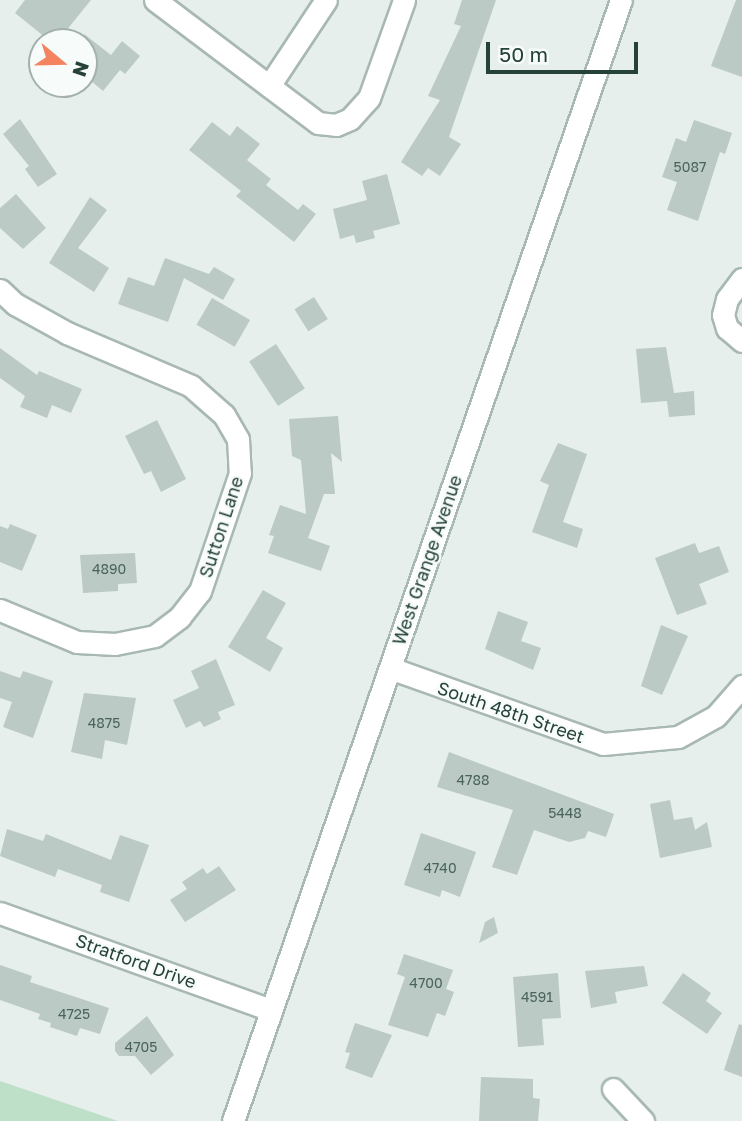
<!DOCTYPE html>
<style>
body{margin:0}
#map{position:relative;width:742px;height:1121px;overflow:hidden;background:#e6efeb;font-family:"Golos Text",sans-serif}
div>[style]{position:absolute}
.green>*{inset:0;background:#bfe0c8}
.building>*{inset:0;background:#bbcac4;transform-origin:0 0}
.roads{filter:drop-shadow(2px 0 #a8b8b2) drop-shadow(-2px 0 #a8b8b2) drop-shadow(0 2px #a8b8b2) drop-shadow(0 -2px #a8b8b2)}
.street>*{height:21px;margin:-10.5px;padding:0 10.5px;transform-origin:10.5px;border-radius:10.5px;background:#fff}
.secondary>*{height:21px;margin:-10.5px;padding:0 10.5px;transform-origin:10.5px;border-radius:10.5px;background:#fff}
span{translate:-50% -50%;white-space:nowrap;text-align:center;line-height:1.15;-webkit-text-stroke:5px #f7fbf9;paint-order:stroke}
.number-label{font-size:14px;color:#4a645c}
.number-label span{-webkit-text-stroke-width:0}
.street-label{font-size:18px;color:#24423a}
.north{position:absolute;left:28px;top:28px;width:70px;height:70px;box-sizing:border-box;background:#f7fbf9;border:2px solid #a3b1ad;border-radius:50%;rotate:109deg;font-size:19px;font-weight:700;line-height:28px;text-align:center;color:#24423a}
.north::after{content:'';display:block;margin:auto;width:24px;height:32px;background:#f4845f;clip-path:polygon(50% 0,100% 100%,50% 72%,0 100%)}
.scale{position:absolute;left:486px;top:42px;width:152px;height:32px;box-sizing:border-box;border:4px solid #24423a;border-top:0;padding-left:9px;font-size:21px;line-height:24px;white-space:nowrap;color:#24423a;-webkit-text-stroke:5px #f7fbf9;paint-order:stroke}
</style>
<div id="map">
<div class="green">
<i style="clip-path:polygon(0 1081px,118px 1121px,0 1121px)"></i>
</div>
<div class="building">
<i style="clip-path:polygon(25px 0,91px 0,57px 42px,51px 42px,15px 13px)"></i>
<i style="clip-path:polygon(462px 0,496px 0,449px 137px,461px 144px,440px 176px,428px 168px,422px 176px,401px 162px,440px 100px,428px 96px,461px 26px,454px 24px)"></i>
<i style="clip-path:polygon(736px 0,742px 0,742px 77px,711px 66px)"></i>
<i style="clip-path:polygon(84px 34px,111px 55px,122px 41px,140px 56px,125px 74px,120px 70px,103px 91px,84px 75px)"></i>
<i style="clip-path:polygon(20px 119px,57px 174px,38px 187px,25px 169px,29px 166px,3px 134px)"></i>
<i style="clip-path:polygon(694px 120px,732px 133px,725px 154px,720px 152px,698px 221px,667px 210px,677px 182px,662px 177px,676px 138px,686px 142px)"></i>
<i style="clip-path:polygon(212px 122px,230px 136px,237px 126px,260px 144px,247px 160px,271px 179px,266px 185px,298px 210px,303px 204px,316px 214px,294px 242px,236px 196px,241px 191px,189px 150px)"></i>
<i style="clip-path:polygon(387px 174px,400px 224px,373px 231px,375px 238px,356px 243px,354px 235px,340px 239px,333px 209px,367px 200px,362px 181px)"></i>
<i style="clip-path:polygon(16px 194px,46px 228px,23px 249px,0 228px,0 208px)"></i>
<i style="clip-path:polygon(90px 197px,107px 210px,78px 248px,109px 268px,94px 292px,49px 263px)"></i>
<i style="clip-path:polygon(165px 258px,209px 274px,214px 267px,235px 279px,223px 300px,184px 278px,168px 322px,118px 304px,128px 277px,154px 286px)"></i>
<i style="left:314px;top:297px;width:26px;height:23px;rotate:58deg"></i>
<i style="left:212px;top:298px;width:44px;height:31px;rotate:30deg"></i>
<i style="left:276px;top:344px;width:53px;height:32px;rotate:57deg"></i>
<i style="clip-path:polygon(666px 347px,674px 393px,694px 391px,695px 415px,669px 417px,667px 401px,641px 403px,636px 349px)"></i>
<i style="clip-path:polygon(0 348px,37px 375px,39px 371px,82px 389px,71px 413px,52px 405px,47px 418px,20px 407px,25px 396px,0 378px)"></i>
<i style="clip-path:polygon(338px 416px,342px 462px,331px 453px,335px 494px,324px 494px,308px 538px,330px 546px,321px 571px,268px 553px,274px 536px,269px 535px,280px 505px,306px 514px,301px 460px,292px 456px,289px 419px)"></i>
<i style="clip-path:polygon(157px 420px,186px 479px,161px 492px,151px 471px,144px 474px,125px 436px)"></i>
<i style="clip-path:polygon(558px 443px,587px 454px,563px 522px,583px 529px,577px 548px,532px 532px,549px 485px,540px 481px)"></i>
<i style="clip-path:polygon(10px 524px,37px 535px,22px 571px,0 562px,0 526px,8px 529px)"></i>
<i style="clip-path:polygon(695px 543px,699px 553px,719px 546px,729px 572px,699px 584px,707px 604px,677px 615px,655px 558px)"></i>
<i style="clip-path:polygon(135px 553px,137px 583px,118px 584px,118px 591px,83px 593px,80px 555px)"></i>
<i style="clip-path:polygon(263px 590px,286px 603px,266px 638px,283px 648px,270px 672px,228px 647px)"></i>
<i style="clip-path:polygon(498px 611px,528px 622px,521px 641px,541px 648px,533px 670px,485px 649px)"></i>
<i style="clip-path:polygon(661px 625px,688px 636px,662px 695px,641px 686px)"></i>
<i style="clip-path:polygon(216px 659px,235px 705px,218px 712px,221px 719px,204px 727px,200px 721px,186px 728px,173px 700px,199px 688px,191px 671px)"></i>
<i style="clip-path:polygon(0 671px,20px 678px,23px 671px,53px 681px,33px 738px,3px 727px,12px 702px,0 698px)"></i>
<i style="clip-path:polygon(84px 693px,136px 698px,127px 745px,105px 740px,102px 759px,71px 752px)"></i>
<i style="clip-path:polygon(449px 752px,614px 814px,606px 837px,588px 831px,585px 838px,569px 842px,534px 830px,517px 875px,492px 867px,513px 810px,437px 787px)"></i>
<i style="clip-path:polygon(670px 800px,674px 820px,692px 817px,695px 830px,707px 822px,712px 847px,660px 858px,650px 804px)"></i>
<i style="clip-path:polygon(7px 829px,43px 841px,46px 834px,111px 860px,120px 835px,149px 845px,129px 902px,100px 892px,102px 885px,58px 869px,55px 877px,0 856px)"></i>
<i style="clip-path:polygon(421px 833px,476px 852px,460px 897px,442px 890px,440px 897px,404px 885px)"></i>
<i style="clip-path:polygon(219px 866px,236px 890px,185px 922px,170px 900px,187px 889px,182px 882px,203px 868px,207px 874px)"></i>
<i style="clip-path:polygon(494px 917px,498px 933px,479px 943px,485px 922px)"></i>
<i style="clip-path:polygon(404px 954px,453px 970px,446px 989px,454px 992px,445px 1016px,437px 1013px,428px 1037px,388px 1025px,405px 977px,397px 974px)"></i>
<i style="clip-path:polygon(0 965px,32px 976px,30px 982px,109px 1008px,100px 1034px,80px 1028px,77px 1036px,50px 1027px,51px 1023px,38px 1019px,40px 1014px,0 1000px)"></i>
<i style="clip-path:polygon(644px 966px,648px 986px,615px 992px,617px 1003px,591px 1008px,585px 971px)"></i>
<i style="clip-path:polygon(558px 973px,561px 1018px,542px 1019px,544px 1045px,518px 1047px,513px 977px)"></i>
<i style="clip-path:polygon(683px 973px,711px 993px,706px 1001px,722px 1013px,707px 1034px,662px 1003px)"></i>
<i style="clip-path:polygon(147px 1016px,174px 1055px,151px 1075px,135px 1056px,119px 1056px,115px 1051px,115px 1043px)"></i>
<i style="clip-path:polygon(355px 1023px,392px 1035px,372px 1078px,345px 1068px,350px 1053px,345px 1052px)"></i>
<i style="clip-path:polygon(739px 1024px,742px 1025px,742px 1077px,724px 1070px)"></i>
<i style="clip-path:polygon(481px 1077px,533px 1079px,533px 1098px,540px 1099px,538px 1121px,479px 1121px)"></i>
</div>
<div class="roads">
<div class="street">
<i style="left:155px;top:0;width:204px;rotate:37deg"></i>
<i style="left:318px;top:123px;width:18px;rotate:6deg"></i>
<i style="left:336px;top:125px;width:15px;rotate:-23deg"></i>
<i style="left:350px;top:119px;width:28px;rotate:-48deg"></i>
<i style="left:369px;top:98px;width:104px;rotate:-70.3deg"></i>
<i style="left:269px;top:86px;width:103px;rotate:-56.5deg"></i>
<i style="left:742px;top:279px;width:25px;rotate:127deg"></i>
<i style="left:727px;top:299px;width:16px;rotate:104deg"></i>
<i style="left:723px;top:315px;width:14px;rotate:73deg"></i>
<i style="left:727px;top:328px;width:20px;rotate:41deg"></i>
<i style="left:0;top:290px;width:21px;rotate:43deg"></i>
<i style="left:15px;top:304px;width:60px;rotate:29.1deg"></i>
<i style="left:67px;top:333px;width:135px;rotate:23.1deg"></i>
<i style="left:191px;top:386px;width:44px;rotate:41.3deg"></i>
<i style="left:224px;top:415px;width:28px;rotate:60deg"></i>
<i style="left:238px;top:439px;width:34px;rotate:87deg"></i>
<i style="left:240px;top:473px;width:125px;rotate:108.7deg"></i>
<i style="left:200px;top:591px;width:33px;rotate:128deg"></i>
<i style="left:180px;top:617px;width:31px;rotate:143deg"></i>
<i style="left:155px;top:636px;width:41px;rotate:168.7deg"></i>
<i style="left:115px;top:644px;width:38px;rotate:-177deg"></i>
<i style="left:77px;top:642px;width:83px;rotate:-157.4deg"></i>
<i style="left:390px;top:668px;width:226px;rotate:19.6deg"></i>
<i style="left:603px;top:744px;width:75px;rotate:-5.3deg"></i>
<i style="left:678px;top:737px;width:43px;rotate:-28.9deg"></i>
<i style="left:716px;top:716px;width:40px;rotate:-49deg"></i>
<i style="left:0;top:913px;width:288px;rotate:19.7deg"></i>
<i style="left:613px;top:1089px;width:44px;rotate:46.8deg"></i>
</div>
<div class="secondary">
<i style="left:233px;top:1121px;width:1186px;rotate:-70.91deg"></i>
</div>
</div>
<div class="number-label">
<span style="left:690px;top:167px">5087</span>
<span style="left:109px;top:569px">4890</span>
<span style="left:104px;top:723px">4875</span>
<span style="left:473px;top:780px">4788</span>
<span style="left:565px;top:813px">5448</span>
<span style="left:440px;top:868px">4740</span>
<span style="left:426px;top:983px">4700</span>
<span style="left:537px;top:997px">4591</span>
<span style="left:74px;top:1014px">4725</span>
<span style="left:141px;top:1047px">4705</span>
</div>
<div class="street-label">
<span style="left:221px;top:527px;rotate:-72deg">Sutton Lane</span>
<span style="left:427px;top:560px;rotate:-71deg">West Grange Avenue</span>
<span style="left:511px;top:712px;rotate:19deg">South 48th Street</span>
<span style="left:136px;top:961px;rotate:20deg">Stratford Drive</span>
</div>
<div class="north">N</div>
<div class="scale">50 m</div>
</div>
